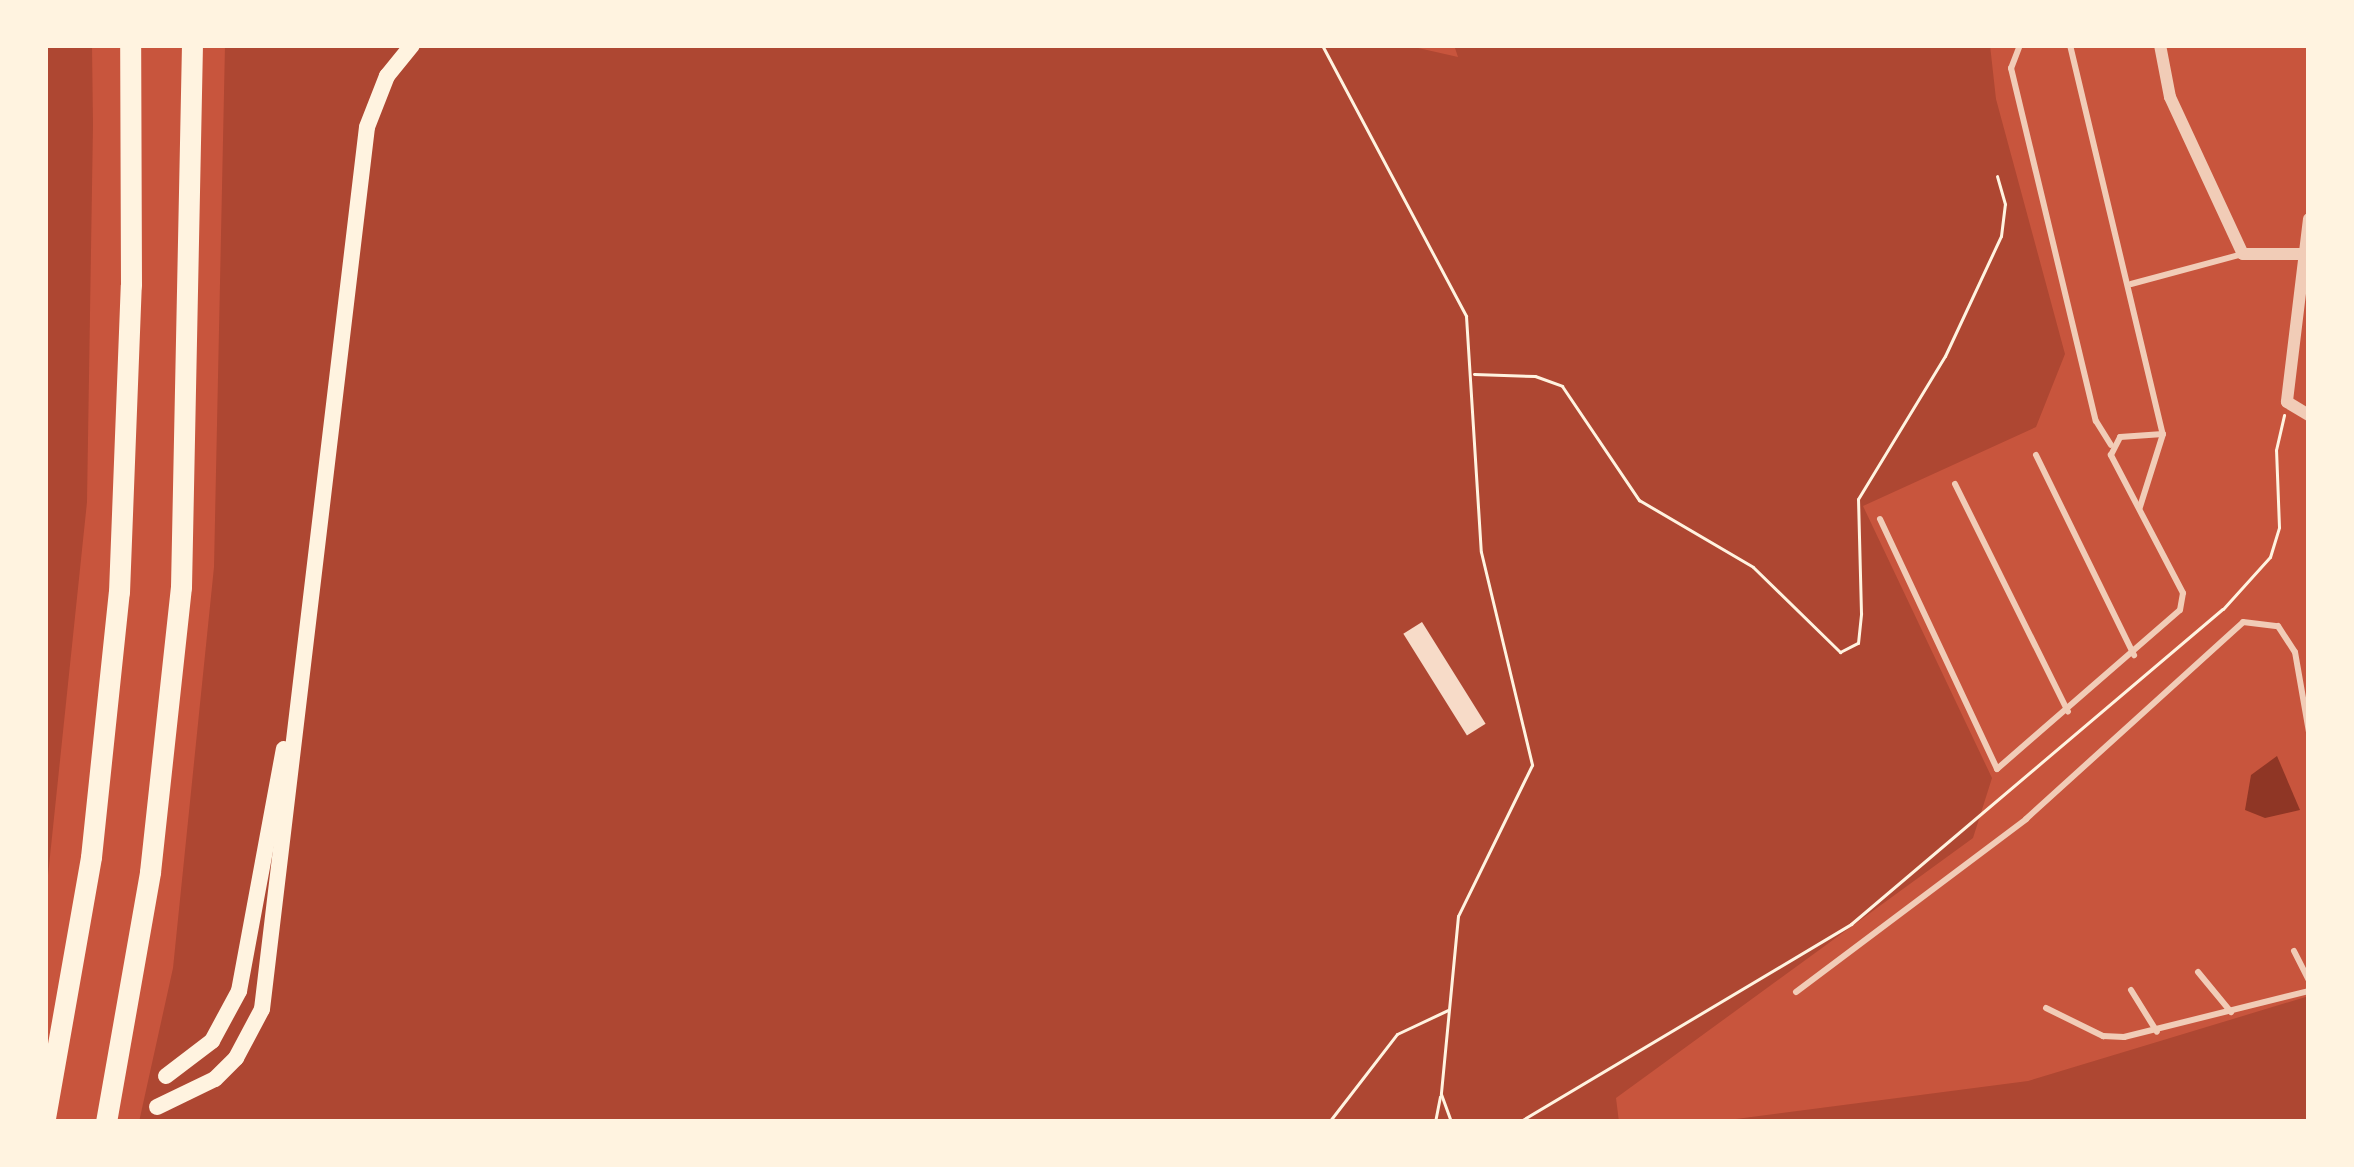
<!DOCTYPE html>
<style>
body{margin:0}
#map{position:relative;width:2354px;height:1167px;overflow:hidden;background:#c8553d;font-family:"Golos Text",sans-serif}
div>[style]{position:absolute}
.green>*{inset:0;background:#ae4732}
.water>*{inset:0;background:#8f3625}
.building>*{inset:0;background:#f7dbc8;transform-origin:0 0}
.path>*{height:3px;margin:-1.5px;padding:0 1.5px;transform-origin:1.5px;border-radius:1.5px;background:#fff3e0}
.service>*{height:6px;margin:-3px;padding:0 3px;transform-origin:3px;border-radius:3px;background:#f1ccb7}
.minor>*{height:12px;margin:-6px;padding:0 6px;transform-origin:6px;border-radius:6px;background:#f1ccb7}
.secondary>*{height:16px;margin:-8px;padding:0 8px;transform-origin:8px;border-radius:8px;background:#fff3e0}
.motorway>*{height:21px;margin:-10.5px;padding:0 10.5px;transform-origin:10.5px;border-radius:10.5px;background:#fff3e0}
span{translate:-50% -50%;white-space:nowrap;text-align:center;line-height:1.15;-webkit-text-stroke:9px #fff3e0;paint-order:stroke}
.frame{position:absolute;inset:0;border:48px solid #fff3e0;pointer-events:none}
</style>
<div id="map">
<div class="green">
<i style="clip-path:polygon(45px 45px,92px 45px,93px 125px,87px 502px,45px 904px)"></i>
<i style="clip-path:polygon(225px 45px,1405px 45px,1458px 57px,1454px 45px,1990px 45px,1996px 99px,2065px 354px,2036px 427px,1863px 506px,1992px 778px,1973px 838px,1616px 1098px,1619px 1122px,139px 1122px,173px 968px,214px 567px)"></i>
<i style="clip-path:polygon(2309px 996px,2309px 1122px,1713px 1122px,2028px 1081px)"></i>
</div>
<div class="water">
<i style="clip-path:polygon(2277px 756px,2300px 810px,2265px 818px,2245px 810px,2251px 775px)"></i>
</div>
<div class="building">
<i style="left:1422px;top:622px;width:120px;height:22px;rotate:58deg"></i>
</div>
<div class="path">
<i style="left:1322px;top:45px;width:307px;rotate:62deg"></i>
<i style="left:1466px;top:316px;width:236px;rotate:86.4deg"></i>
<i style="left:1481px;top:552px;width:219px;rotate:76.5deg"></i>
<i style="left:1532px;top:765px;width:168px;rotate:116.1deg"></i>
<i style="left:1458px;top:916px;width:179px;rotate:95.5deg"></i>
<i style="left:1441px;top:1094px;width:30px;rotate:70deg"></i>
<i style="left:1474px;top:374px;width:61px;rotate:1.9deg"></i>
<i style="left:1535px;top:376px;width:29px;rotate:20deg"></i>
<i style="left:1562px;top:386px;width:138px;rotate:56deg"></i>
<i style="left:1639px;top:500px;width:132px;rotate:30.4deg"></i>
<i style="left:1753px;top:567px;width:122px;rotate:44.3deg"></i>
<i style="left:1840px;top:652px;width:20px;rotate:-27deg"></i>
<i style="left:1858px;top:643px;width:30px;rotate:-84deg"></i>
<i style="left:1861px;top:613px;width:114px;rotate:-91.5deg"></i>
<i style="left:1858px;top:499px;width:167px;rotate:-58.7deg"></i>
<i style="left:1945px;top:356px;width:132px;rotate:-65deg"></i>
<i style="left:2001px;top:236px;width:32px;rotate:-83deg"></i>
<i style="left:2005px;top:204px;width:29px;rotate:-106deg"></i>
<i style="left:1329px;top:1122px;width:111px;rotate:-52.3deg"></i>
<i style="left:1397px;top:1034px;width:56px;rotate:-25.2deg"></i>
<i style="left:1435px;top:1122px;width:26px;rotate:-79deg"></i>
<i style="left:1519px;top:1122px;width:387px;rotate:-30.8deg"></i>
<i style="left:1851px;top:924px;width:487px;rotate:-40.3deg"></i>
<i style="left:2223px;top:609px;width:70px;rotate:-47.9deg"></i>
<i style="left:2270px;top:557px;width:31px;rotate:-73deg"></i>
<i style="left:2279px;top:527px;width:77px;rotate:-92.2deg"></i>
<i style="left:2276px;top:450px;width:36px;rotate:-77deg"></i>
</div>
<div class="service">
<i style="left:2020px;top:45px;width:25px;rotate:111deg"></i>
<i style="left:2011px;top:68px;width:363px;rotate:76.5deg"></i>
<i style="left:2096px;top:421px;width:28px;rotate:58deg"></i>
<i style="left:2070px;top:45px;width:400px;rotate:76.6deg"></i>
<i style="left:2163px;top:434px;width:77px;rotate:107.5deg"></i>
<i style="left:2131px;top:284px;width:116px;rotate:-15deg"></i>
<i style="left:2036px;top:455px;width:223px;rotate:63.9deg"></i>
<i style="left:1955px;top:484px;width:254px;rotate:63.6deg"></i>
<i style="left:1880px;top:519px;width:276px;rotate:64.9deg"></i>
<i style="left:1997px;top:769px;width:242px;rotate:-41deg"></i>
<i style="left:2180px;top:610px;width:17px;rotate:-80deg"></i>
<i style="left:2183px;top:593px;width:156px;rotate:-117.6deg"></i>
<i style="left:2111px;top:455px;width:20px;rotate:-63deg"></i>
<i style="left:2120px;top:437px;width:43px;rotate:-4deg"></i>
<i style="left:2294px;top:951px;width:34px;rotate:63deg"></i>
<i style="left:2198px;top:972px;width:52px;rotate:50.5deg"></i>
<i style="left:2131px;top:990px;width:49px;rotate:58.2deg"></i>
<i style="left:1796px;top:992px;width:288px;rotate:-36.9deg"></i>
<i style="left:2026px;top:819px;width:293px;rotate:-42.2deg"></i>
<i style="left:2243px;top:622px;width:35px;rotate:7deg"></i>
<i style="left:2278px;top:626px;width:31px;rotate:57deg"></i>
<i style="left:2295px;top:652px;width:81px;rotate:80.1deg"></i>
<i style="left:2046px;top:1008px;width:64px;rotate:26.2deg"></i>
<i style="left:2103px;top:1036px;width:21px;rotate:3deg"></i>
<i style="left:2124px;top:1037px;width:191px;rotate:-14deg"></i>
</div>
<div class="minor">
<i style="left:2160px;top:45px;width:53px;rotate:79.1deg"></i>
<i style="left:2170px;top:97px;width:173px;rotate:65.1deg"></i>
<i style="left:2243px;top:254px;width:62px"></i>
<i style="left:2309px;top:219px;width:184px;rotate:96.9deg"></i>
<i style="left:2287px;top:402px;width:26px;rotate:31deg"></i>
</div>
<div class="secondary">
<i style="left:166px;top:1076px;width:58px;rotate:-37.3deg"></i>
<i style="left:212px;top:1041px;width:57px;rotate:-61.6deg"></i>
<i style="left:239px;top:991px;width:246px;rotate:-79.5deg"></i>
<i style="left:157px;top:1107px;width:64px;rotate:-25.8deg"></i>
<i style="left:215px;top:1079px;width:30px;rotate:-45deg"></i>
<i style="left:236px;top:1058px;width:55px;rotate:-62deg"></i>
<i style="left:262px;top:1009px;width:888px;rotate:-83.21deg"></i>
<i style="left:367px;top:127px;width:55px;rotate:-68.6deg"></i>
<i style="left:387px;top:76px;width:40px;rotate:-51deg"></i>
</div>
<div class="motorway">
<i style="left:45px;top:1118px;width:265px;rotate:-80deg"></i>
<i style="left:91px;top:857px;width:266px;rotate:-84deg"></i>
<i style="left:119px;top:592px;width:307px;rotate:-87.8deg"></i>
<i style="left:131px;top:285px;width:240px;rotate:-90.2deg"></i>
<i style="left:106px;top:1122px;width:254px;rotate:-80deg"></i>
<i style="left:150px;top:872px;width:287px;rotate:-83.8deg"></i>
<i style="left:181px;top:587px;width:542px;rotate:-88.84deg"></i>
</div>
<div class="frame"></div>
</div>
